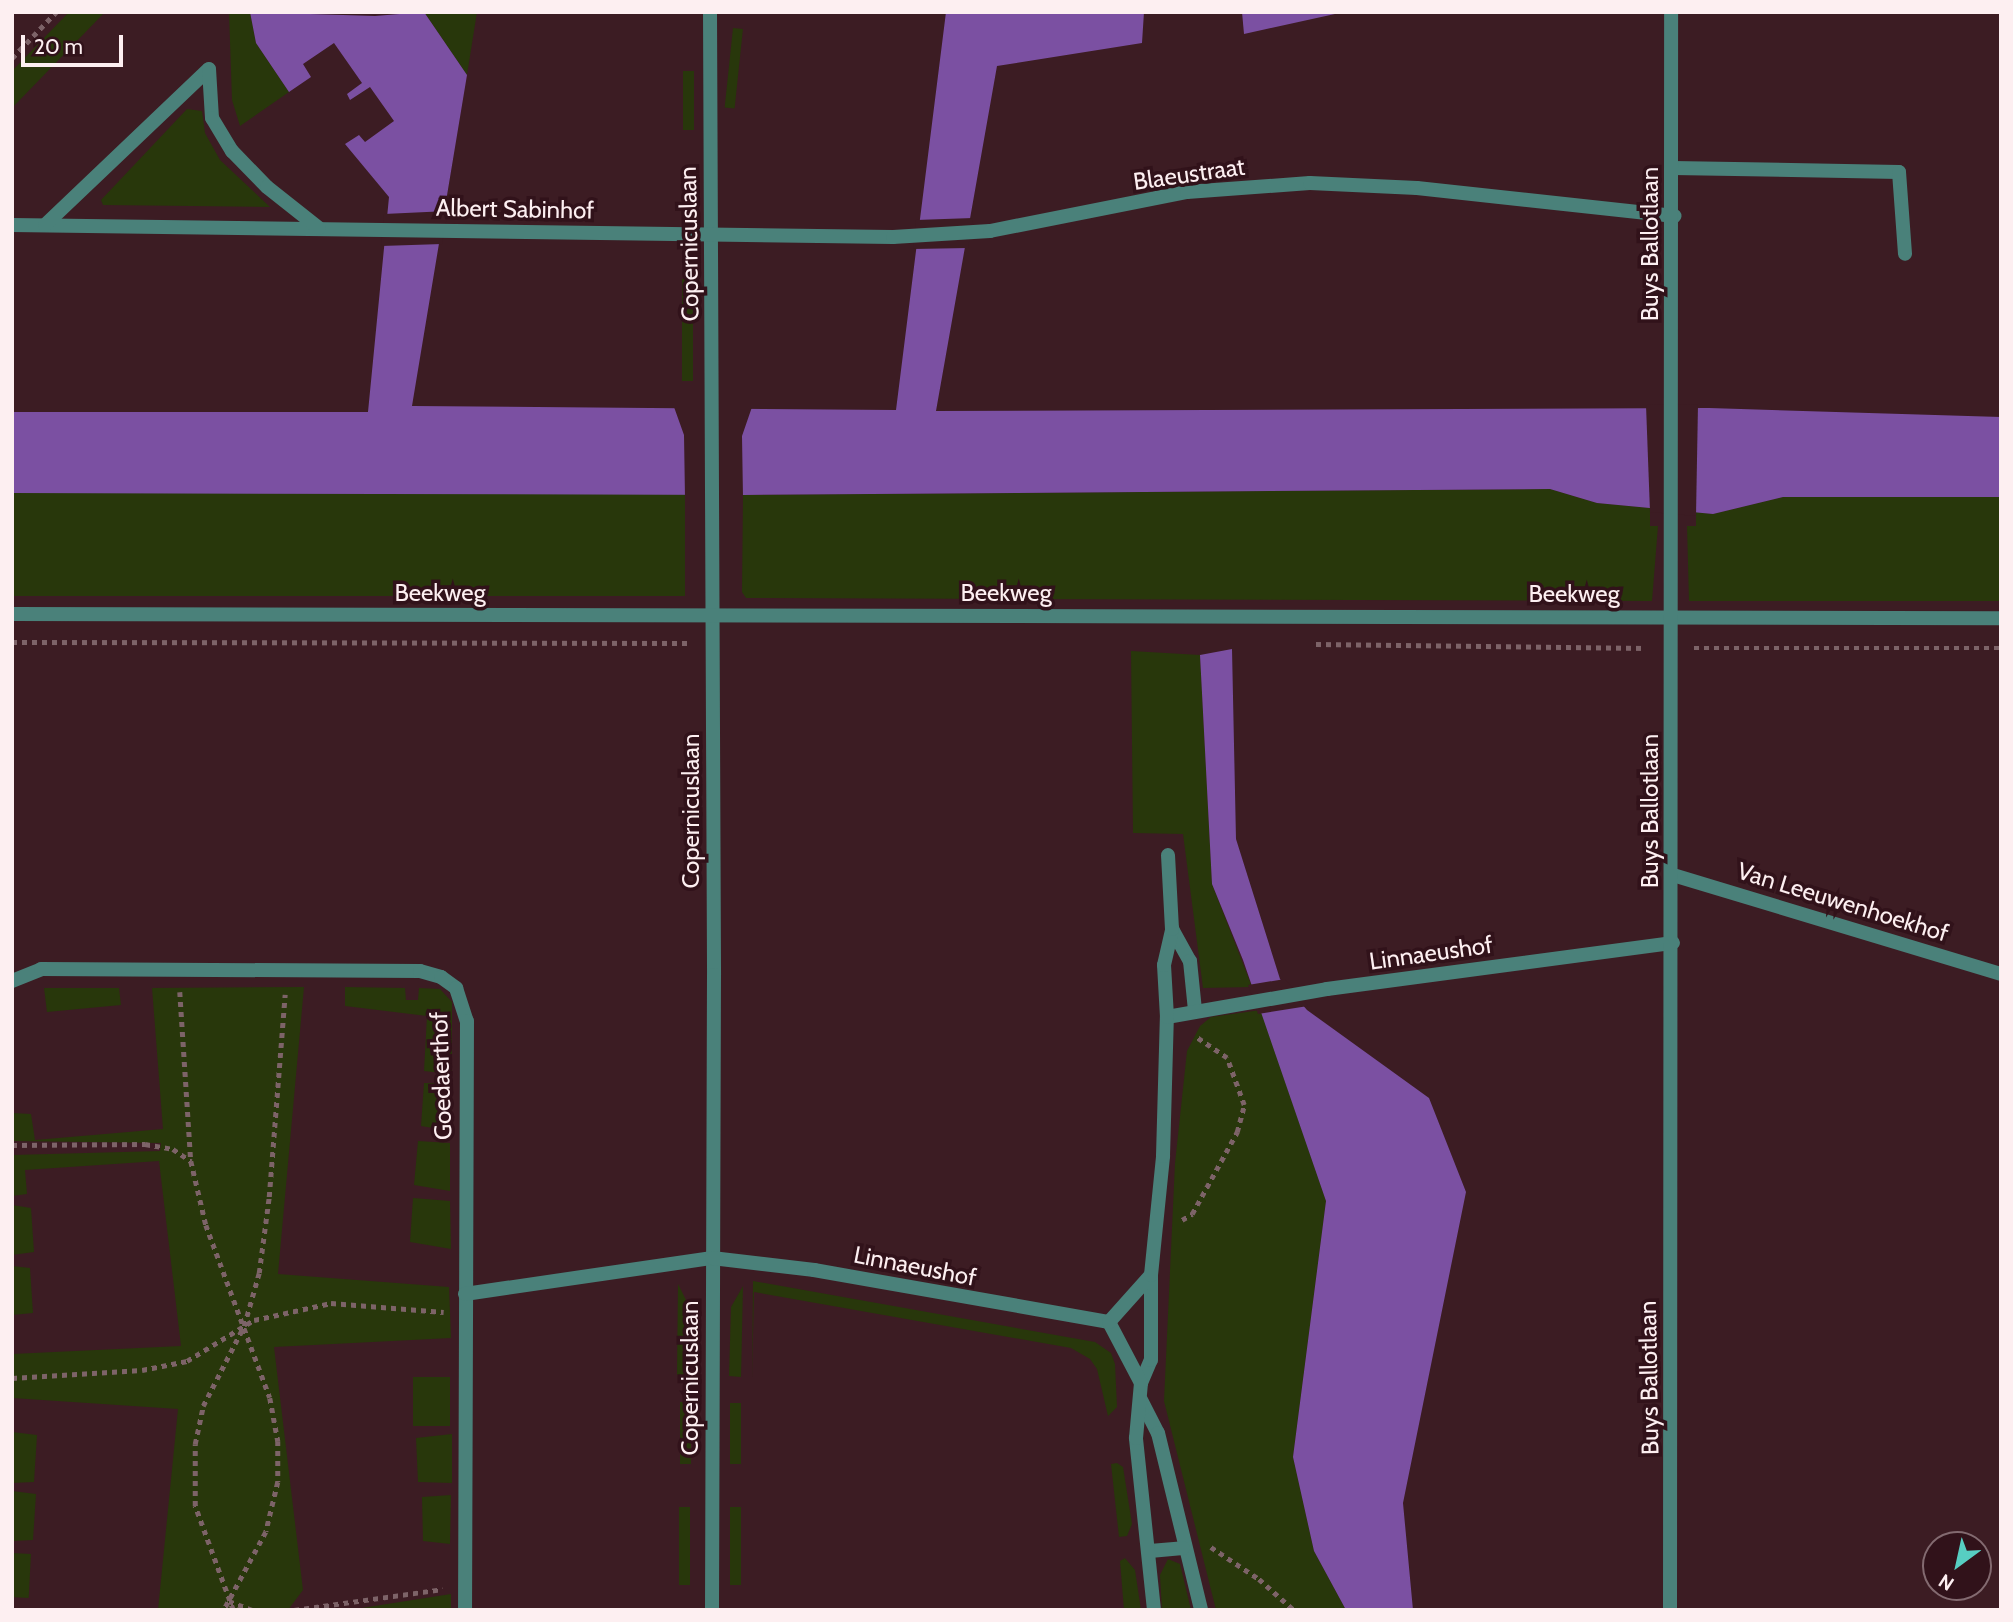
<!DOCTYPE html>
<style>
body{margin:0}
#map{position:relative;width:2013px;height:1622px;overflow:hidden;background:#3c1c23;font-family:Cabin,sans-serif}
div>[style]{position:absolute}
.green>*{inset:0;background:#28370b;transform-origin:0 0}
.water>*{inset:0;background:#7b50a2}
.pier>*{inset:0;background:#3c1c23}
.path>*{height:4.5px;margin-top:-2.25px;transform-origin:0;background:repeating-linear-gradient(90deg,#7d6368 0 5px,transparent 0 10px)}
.street>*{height:14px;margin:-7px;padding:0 7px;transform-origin:7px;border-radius:7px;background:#4a817a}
span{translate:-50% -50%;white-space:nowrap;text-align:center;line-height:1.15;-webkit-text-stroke:7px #31121a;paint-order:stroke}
.street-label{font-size:24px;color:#fdeff1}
.frame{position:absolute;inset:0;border:14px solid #fdeff1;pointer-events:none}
.north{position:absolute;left:1922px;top:1531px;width:70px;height:70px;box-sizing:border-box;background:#31121a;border:2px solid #836a70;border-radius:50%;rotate:213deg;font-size:19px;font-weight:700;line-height:28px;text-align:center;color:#fdeff1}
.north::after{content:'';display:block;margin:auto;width:24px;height:32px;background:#57cec2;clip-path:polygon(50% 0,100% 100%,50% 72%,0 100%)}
.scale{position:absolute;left:21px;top:35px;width:102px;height:32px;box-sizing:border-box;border:4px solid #fdeff1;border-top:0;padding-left:9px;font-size:21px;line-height:24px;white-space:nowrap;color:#fdeff1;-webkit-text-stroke:5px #31121a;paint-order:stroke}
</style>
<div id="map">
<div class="green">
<i style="clip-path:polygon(69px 12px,105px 12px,12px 108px,12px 71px)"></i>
<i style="clip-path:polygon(229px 12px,250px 12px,256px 43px,289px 92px,240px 126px,232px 100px)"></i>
<i style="clip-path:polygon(424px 12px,477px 12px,467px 75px)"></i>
<i style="left:733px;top:28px;width:10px;height:80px;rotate:6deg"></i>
<i style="left:683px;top:71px;width:11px;height:59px"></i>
<i style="clip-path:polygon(187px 109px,202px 111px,205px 133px,220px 160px,270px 207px,103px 205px,101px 200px)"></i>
<i style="left:682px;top:279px;width:11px;height:102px"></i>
<i style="clip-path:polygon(1550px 489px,1597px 503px,1650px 508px,1650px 526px,1658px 526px,1652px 601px,746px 598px,742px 592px,743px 495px)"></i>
<i style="left:12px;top:493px;width:673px;height:103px"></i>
<i style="clip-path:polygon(1783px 497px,2001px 497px,2001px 601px,1689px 601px,1687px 526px,1696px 526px,1696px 512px,1713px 514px)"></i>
<i style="clip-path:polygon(1131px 651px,1200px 655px,1212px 884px,1252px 987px,1203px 988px,1183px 834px,1133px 833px)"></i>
<i style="clip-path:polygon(304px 987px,278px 1274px,449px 1287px,451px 1338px,274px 1347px,303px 1590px,288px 1610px,158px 1610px,178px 1409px,12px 1398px,12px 1354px,181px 1346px,159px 1161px,25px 1170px,27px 1194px,12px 1196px,12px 1155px,160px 1151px,161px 1143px,12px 1141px,12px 1113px,31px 1114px,35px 1140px,163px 1129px,152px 988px)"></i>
<i style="clip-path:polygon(345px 987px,405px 988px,406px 1000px,418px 1000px,419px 988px,440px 989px,452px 1002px,452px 1074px,424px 1071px,427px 1016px,345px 1006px)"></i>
<i style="clip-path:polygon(44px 988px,119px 988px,121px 1005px,47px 1012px)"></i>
<i style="clip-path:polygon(1261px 1010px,1326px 1201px,1293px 1457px,1314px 1551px,1346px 1610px,1216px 1610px,1164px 1401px,1175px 1163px,1187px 1051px,1200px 1026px,1211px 1017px)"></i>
<i style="clip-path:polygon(424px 1083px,452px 1084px,451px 1131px,421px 1126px)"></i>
<i style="clip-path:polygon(418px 1141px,450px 1143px,450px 1191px,414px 1185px)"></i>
<i style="clip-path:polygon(413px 1198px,450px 1201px,451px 1249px,410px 1242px)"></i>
<i style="clip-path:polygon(12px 1205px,31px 1208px,34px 1252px,12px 1255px)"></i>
<i style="clip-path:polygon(12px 1266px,30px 1268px,33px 1313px,12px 1315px)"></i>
<i style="clip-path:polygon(753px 1281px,1095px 1342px,1111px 1353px,1115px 1364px,1117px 1407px,1108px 1416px,1097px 1369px,1090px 1359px,1071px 1348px,754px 1292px,752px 1380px)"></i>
<i style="clip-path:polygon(678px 1284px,689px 1306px,688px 1375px,677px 1375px)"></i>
<i style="clip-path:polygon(743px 1286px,741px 1377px,729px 1376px,731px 1307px)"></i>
<i style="left:450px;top:1377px;width:49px;height:37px;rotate:90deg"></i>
<i style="left:680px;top:1402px;width:11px;height:62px"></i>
<i style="left:730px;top:1403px;width:11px;height:61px"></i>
<i style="clip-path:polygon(12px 1432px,37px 1435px,34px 1482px,12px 1483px)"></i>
<i style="clip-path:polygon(452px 1434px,452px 1483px,418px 1482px,416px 1438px)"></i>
<i style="clip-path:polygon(1117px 1463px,1123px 1467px,1132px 1524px,1127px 1536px,1119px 1537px,1111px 1464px)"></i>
<i style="clip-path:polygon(12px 1491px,36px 1494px,33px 1540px,12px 1541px)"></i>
<i style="clip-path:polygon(451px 1495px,450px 1544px,423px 1541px,422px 1497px)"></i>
<i style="left:679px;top:1507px;width:11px;height:78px"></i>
<i style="left:730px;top:1507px;width:11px;height:78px"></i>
<i style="left:12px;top:1553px;width:19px;height:44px;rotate:3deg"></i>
<i style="clip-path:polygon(1125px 1558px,1135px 1570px,1141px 1610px,1124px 1610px,1120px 1561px)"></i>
<i style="clip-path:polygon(1168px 1559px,1180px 1564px,1191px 1610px,1162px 1610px,1160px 1575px)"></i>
<i style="clip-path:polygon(451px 1594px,451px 1610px,349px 1610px)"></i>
</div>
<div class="water">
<i style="clip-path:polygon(250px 12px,375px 16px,424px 12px,467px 75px,412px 406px,896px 410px,946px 12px,1144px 12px,1142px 43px,997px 66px,936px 411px,1709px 408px,2001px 417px,2001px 497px,1783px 497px,1713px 514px,1597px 503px,1550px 489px,743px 495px,12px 493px,12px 412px,368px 412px,389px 197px,345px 144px,359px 135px,365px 142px,394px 121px,370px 87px,350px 100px,347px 94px,362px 83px,334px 43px,303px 64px,311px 77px,289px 92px,256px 43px)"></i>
<i style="clip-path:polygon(1242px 12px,1344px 12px,1244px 34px)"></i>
<i style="clip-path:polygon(1232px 649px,1236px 839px,1280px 979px,1307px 1010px,1429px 1098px,1466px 1192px,1403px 1503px,1413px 1610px,1346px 1610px,1314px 1551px,1293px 1457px,1326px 1201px,1243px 960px,1212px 884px,1200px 655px)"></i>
</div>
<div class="pier">
<i style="clip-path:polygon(448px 211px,442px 244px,381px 246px,384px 214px)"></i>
<i style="clip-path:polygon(973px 218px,968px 248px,913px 249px,916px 220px)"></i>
<i style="clip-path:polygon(1698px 404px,1696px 516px,1650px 512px,1646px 405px)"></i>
<i style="clip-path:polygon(674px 407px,752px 407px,742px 436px,743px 498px,685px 498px,684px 435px)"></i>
<i style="clip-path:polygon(1285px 979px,1308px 1006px,1258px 1014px,1248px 985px)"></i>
</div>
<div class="path">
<i style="left:12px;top:58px;width:64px;rotate:-46.3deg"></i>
<i style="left:12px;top:642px;width:679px;rotate:0.08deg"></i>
<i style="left:1316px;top:644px;width:330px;rotate:0.7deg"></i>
<i style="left:1694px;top:648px;width:307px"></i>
<i style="left:180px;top:992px;width:169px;rotate:86.3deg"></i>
<i style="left:191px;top:1161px;width:66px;rotate:76.8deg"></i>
<i style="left:206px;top:1225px;width:184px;rotate:69.7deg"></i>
<i style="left:270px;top:1398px;width:44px;rotate:79.5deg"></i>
<i style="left:278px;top:1441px;width:41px;rotate:90deg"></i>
<i style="left:278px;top:1482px;width:51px;rotate:103.5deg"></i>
<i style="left:266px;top:1532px;width:89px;rotate:118.3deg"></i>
<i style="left:12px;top:1145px;width:133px;rotate:-0.4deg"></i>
<i style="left:145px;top:1144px;width:28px;rotate:10deg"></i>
<i style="left:173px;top:1149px;width:22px;rotate:34deg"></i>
<i style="left:1182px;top:1220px;width:12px;rotate:-31deg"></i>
<i style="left:1192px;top:1214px;width:94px;rotate:-61.2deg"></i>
<i style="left:1237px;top:1132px;width:28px;rotate:-75deg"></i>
<i style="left:1244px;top:1105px;width:50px;rotate:-109.9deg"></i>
<i style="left:1227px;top:1058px;width:36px;rotate:-146deg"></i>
<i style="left:12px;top:1378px;width:130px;rotate:-3.5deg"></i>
<i style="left:142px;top:1370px;width:46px;rotate:-11.3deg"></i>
<i style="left:187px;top:1361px;width:79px;rotate:-31.5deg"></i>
<i style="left:254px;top:1320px;width:79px;rotate:-12.4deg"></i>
<i style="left:331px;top:1303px;width:113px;rotate:4.6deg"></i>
<i style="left:1211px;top:1547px;width:58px;rotate:33.7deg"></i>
<i style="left:1259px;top:1579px;width:47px;rotate:41.5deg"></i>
<i style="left:229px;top:1601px;width:26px;rotate:21deg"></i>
<i style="left:233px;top:1610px;width:111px;rotate:-110.1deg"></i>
<i style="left:195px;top:1506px;width:62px;rotate:-90deg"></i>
<i style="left:195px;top:1444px;width:39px;rotate:-78deg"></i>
<i style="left:203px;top:1406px;width:90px;rotate:-62.9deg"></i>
<i style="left:244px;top:1326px;width:55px;rotate:-74.2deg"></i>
<i style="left:259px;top:1273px;width:77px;rotate:-82.5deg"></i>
<i style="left:269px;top:1197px;width:203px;rotate:-85.5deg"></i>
<i style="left:294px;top:1610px;width:150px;rotate:-8deg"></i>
</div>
<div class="street">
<i style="left:710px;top:12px;width:963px;rotate:89.76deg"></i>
<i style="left:714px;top:975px;width:635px;rotate:90.18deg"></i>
<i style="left:1673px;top:168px;width:226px;rotate:1deg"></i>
<i style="left:1899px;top:172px;width:82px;rotate:85.8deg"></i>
<i style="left:12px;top:225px;width:881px;rotate:0.78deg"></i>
<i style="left:893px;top:237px;width:97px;rotate:-3.5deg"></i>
<i style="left:990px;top:231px;width:201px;rotate:-11.2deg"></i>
<i style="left:1187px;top:192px;width:123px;rotate:-4.2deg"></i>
<i style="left:1310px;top:183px;width:107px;rotate:2.7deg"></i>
<i style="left:1417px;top:188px;width:259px;rotate:6.2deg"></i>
<i style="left:45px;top:225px;width:226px;rotate:-43.6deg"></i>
<i style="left:209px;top:69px;width:49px;rotate:86.5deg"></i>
<i style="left:212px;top:118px;width:39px;rotate:59deg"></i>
<i style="left:232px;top:151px;width:50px;rotate:45.8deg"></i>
<i style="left:267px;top:187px;width:66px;rotate:38.3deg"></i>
<i style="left:12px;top:614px;width:1989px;rotate:0.12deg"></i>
<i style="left:1673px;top:875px;width:343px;rotate:16.8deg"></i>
<i style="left:1172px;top:929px;width:37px;rotate:61deg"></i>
<i style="left:1190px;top:961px;width:49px;rotate:84.2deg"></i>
<i style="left:12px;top:981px;width:31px;rotate:-22deg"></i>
<i style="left:41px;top:969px;width:379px;rotate:0.3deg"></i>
<i style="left:420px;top:971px;width:22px;rotate:16deg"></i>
<i style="left:441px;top:977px;width:19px;rotate:36deg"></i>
<i style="left:456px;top:988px;width:35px;rotate:72deg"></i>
<i style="left:467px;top:1021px;width:589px;rotate:90.19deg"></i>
<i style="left:1167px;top:1017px;width:162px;rotate:-9.9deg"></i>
<i style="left:1327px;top:989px;width:349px;rotate:-7.6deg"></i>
<i style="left:465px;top:1294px;width:250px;rotate:-8.3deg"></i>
<i style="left:712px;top:1258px;width:103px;rotate:6.7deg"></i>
<i style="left:814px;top:1270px;width:300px;rotate:10deg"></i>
<i style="left:1141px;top:1383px;width:25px;rotate:-67deg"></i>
<i style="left:1151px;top:1360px;width:85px;rotate:-90deg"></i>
<i style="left:1141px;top:1400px;width:37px;rotate:63deg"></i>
<i style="left:1158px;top:1433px;width:182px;rotate:76.3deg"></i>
<i style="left:1150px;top:1551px;width:33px;rotate:-5deg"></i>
<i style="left:1154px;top:1610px;width:173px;rotate:-96deg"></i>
<i style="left:1136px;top:1438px;width:55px;rotate:-84.8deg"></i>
<i style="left:1141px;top:1383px;width:69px;rotate:-117.7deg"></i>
<i style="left:1109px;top:1322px;width:63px;rotate:-48.2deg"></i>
<i style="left:1151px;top:1275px;width:120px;rotate:-84.2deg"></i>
<i style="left:1163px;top:1156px;width:139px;rotate:-88.4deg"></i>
<i style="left:1167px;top:1017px;width:52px;rotate:-93.3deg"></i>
<i style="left:1164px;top:965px;width:37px;rotate:-77deg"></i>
<i style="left:1172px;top:929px;width:74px;rotate:-93.1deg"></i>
<i style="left:1670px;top:1610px;width:1598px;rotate:-89.96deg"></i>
</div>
<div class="street-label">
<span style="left:1189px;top:174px;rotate:-8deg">Blaeustraat</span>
<span style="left:515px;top:209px;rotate:1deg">Albert Sabinhof</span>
<span style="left:689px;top:244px;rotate:-91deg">Copernicuslaan</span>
<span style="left:1650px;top:244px;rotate:-90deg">Buys Ballotlaan</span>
<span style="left:440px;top:593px">Beekweg</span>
<span style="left:1006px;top:593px">Beekweg</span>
<span style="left:1574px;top:594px">Beekweg</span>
<span style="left:691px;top:811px;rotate:-90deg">Copernicuslaan</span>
<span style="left:1650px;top:811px;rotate:-90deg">Buys Ballotlaan</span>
<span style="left:1843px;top:902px;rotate:17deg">Van Leeuwenhoekhof</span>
<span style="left:1431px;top:953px;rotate:-8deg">Linnaeushof</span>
<span style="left:441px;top:1076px;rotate:-92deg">Goedaerthof</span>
<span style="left:915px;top:1266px;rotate:11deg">Linnaeushof</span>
<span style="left:690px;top:1378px;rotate:-90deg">Copernicuslaan</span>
<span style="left:1649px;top:1378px;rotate:-91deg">Buys Ballotlaan</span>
</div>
<div class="frame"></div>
<div class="north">N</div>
<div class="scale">20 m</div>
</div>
